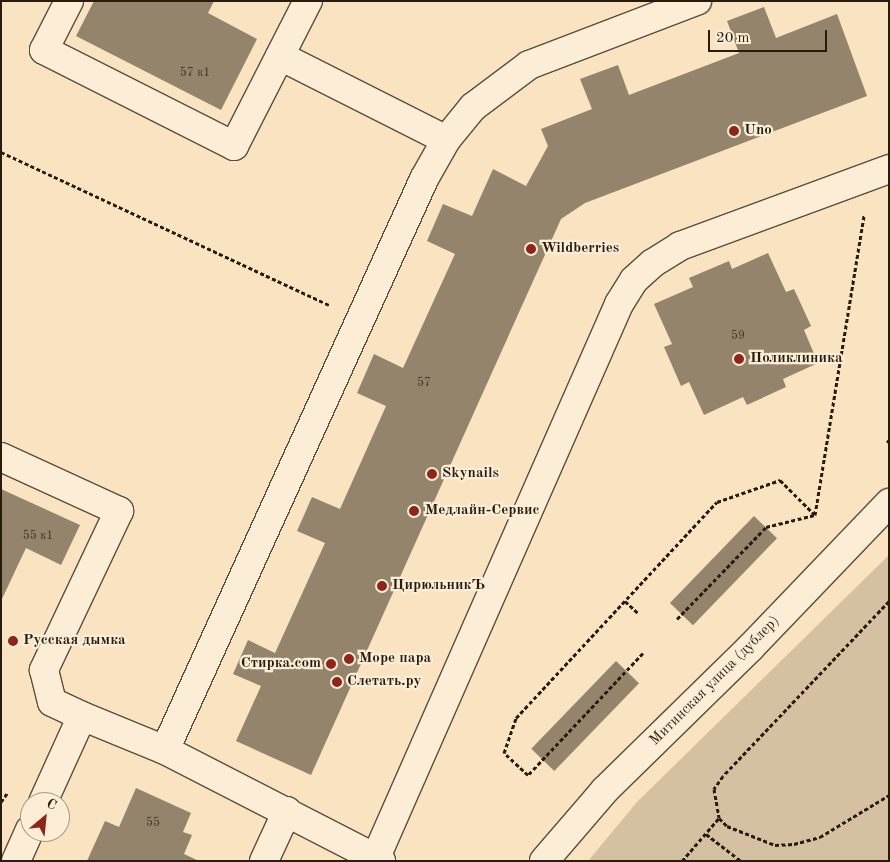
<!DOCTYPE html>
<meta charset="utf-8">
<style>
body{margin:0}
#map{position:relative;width:890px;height:862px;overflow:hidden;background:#f9e3c0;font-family:"Old Standard TT",serif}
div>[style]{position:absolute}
.green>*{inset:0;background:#d5c1a2}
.building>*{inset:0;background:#94846c;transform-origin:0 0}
.path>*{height:3px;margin-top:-1.5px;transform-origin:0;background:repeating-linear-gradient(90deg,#261d10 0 4px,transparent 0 6.5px)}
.roads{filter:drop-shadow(1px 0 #5b4e3c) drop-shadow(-1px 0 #5b4e3c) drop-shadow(0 1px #5b4e3c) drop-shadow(0 -1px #5b4e3c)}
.minor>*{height:28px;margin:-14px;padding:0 14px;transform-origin:14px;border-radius:14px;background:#fbedd6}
.dots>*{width:14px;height:14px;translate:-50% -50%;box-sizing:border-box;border:2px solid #fbedd6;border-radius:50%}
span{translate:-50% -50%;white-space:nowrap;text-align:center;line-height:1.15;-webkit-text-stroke:4.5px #fbedd6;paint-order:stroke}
.number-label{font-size:12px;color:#423727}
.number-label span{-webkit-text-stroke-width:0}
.poi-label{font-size:15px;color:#261d10;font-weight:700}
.left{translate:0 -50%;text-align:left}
.right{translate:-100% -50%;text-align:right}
.street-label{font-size:15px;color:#261d10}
.frame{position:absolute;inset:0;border:2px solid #261d10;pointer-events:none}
.north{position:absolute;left:20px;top:792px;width:50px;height:50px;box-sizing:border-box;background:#fbedd6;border:1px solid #a69a87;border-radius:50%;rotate:28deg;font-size:14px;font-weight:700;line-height:20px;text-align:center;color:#261d10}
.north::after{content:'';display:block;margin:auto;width:18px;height:22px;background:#8f2418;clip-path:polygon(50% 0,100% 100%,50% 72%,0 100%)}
.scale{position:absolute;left:708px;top:30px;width:119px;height:22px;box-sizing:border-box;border:2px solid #261d10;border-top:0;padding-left:6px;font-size:15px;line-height:18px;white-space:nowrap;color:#261d10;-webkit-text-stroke:4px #fbedd6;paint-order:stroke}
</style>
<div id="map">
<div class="green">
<i style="clip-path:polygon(889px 555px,889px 861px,588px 861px,637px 802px)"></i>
</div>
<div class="building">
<i style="clip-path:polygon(94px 1px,214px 1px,208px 13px,257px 39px,221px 110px,76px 36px)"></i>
<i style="clip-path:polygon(764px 7px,776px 38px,837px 14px,867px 96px,585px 203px,561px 219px,311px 775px,236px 741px,261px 686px,233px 674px,248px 640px,275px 653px,325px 543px,297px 531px,312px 497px,340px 509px,386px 406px,357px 393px,374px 354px,403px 368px,455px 254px,427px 241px,443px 204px,472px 216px,493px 169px,526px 186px,548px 146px,541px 129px,592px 109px,580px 79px,618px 65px,629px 95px,739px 53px,727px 21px)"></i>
<i style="clip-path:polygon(768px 253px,786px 292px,794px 289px,811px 326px,804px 330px,818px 363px,783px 379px,786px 387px,747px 405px,743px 397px,704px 415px,689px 382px,681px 386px,664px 347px,672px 344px,654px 304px,693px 287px,689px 278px,729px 261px,732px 269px)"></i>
<i style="clip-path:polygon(1px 489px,80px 525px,61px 565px,26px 548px,1px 601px)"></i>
<i style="left:754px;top:516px;width:32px;height:121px;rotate:44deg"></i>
<i style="left:616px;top:661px;width:32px;height:122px;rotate:44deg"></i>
<i style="clip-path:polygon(136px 788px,191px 813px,183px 832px,192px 835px,184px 854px,199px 861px,87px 861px,105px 821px,119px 827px)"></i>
</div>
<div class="path">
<i style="left:1px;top:152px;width:362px;rotate:25deg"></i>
<i style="left:887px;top:440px;width:3px;rotate:45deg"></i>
<i style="left:815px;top:515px;width:304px;rotate:-80.7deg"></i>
<i style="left:625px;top:601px;width:19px;rotate:43deg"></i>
<i style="left:889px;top:601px;width:241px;rotate:133.5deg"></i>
<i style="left:723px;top:776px;width:16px;rotate:125deg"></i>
<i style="left:714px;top:789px;width:29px;rotate:80deg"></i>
<i style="left:719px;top:818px;width:11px;rotate:45deg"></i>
<i style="left:727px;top:826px;width:52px;rotate:21.6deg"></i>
<i style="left:775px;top:845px;width:19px;rotate:-3deg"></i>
<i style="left:794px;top:844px;width:27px;rotate:-15deg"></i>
<i style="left:820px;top:837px;width:81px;rotate:-31.3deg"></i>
<i style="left:677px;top:619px;width:128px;rotate:-45.9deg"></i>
<i style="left:766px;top:527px;width:50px;rotate:-13.8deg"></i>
<i style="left:643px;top:653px;width:168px;rotate:133.3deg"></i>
<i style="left:528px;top:775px;width:33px;rotate:-137deg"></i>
<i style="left:504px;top:753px;width:37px;rotate:-71deg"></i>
<i style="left:516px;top:718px;width:295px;rotate:-47.1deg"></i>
<i style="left:717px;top:502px;width:67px;rotate:-19.2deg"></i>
<i style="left:780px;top:480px;width:49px;rotate:45deg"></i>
<i style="left:1px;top:802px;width:12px;rotate:-55deg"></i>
<i style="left:706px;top:834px;width:44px;rotate:37.6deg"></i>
<i style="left:682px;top:861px;width:57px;rotate:-49.3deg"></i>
</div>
<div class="roads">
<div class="minor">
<i style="left:69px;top:1px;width:55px;rotate:117deg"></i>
<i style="left:44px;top:50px;width:213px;rotate:26.8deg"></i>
<i style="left:234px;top:146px;width:163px;rotate:-63deg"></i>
<i style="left:280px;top:56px;width:186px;rotate:26.8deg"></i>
<i style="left:1px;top:457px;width:130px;rotate:24.6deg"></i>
<i style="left:119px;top:511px;width:176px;rotate:115.3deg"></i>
<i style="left:44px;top:670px;width:33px;rotate:76deg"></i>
<i style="left:52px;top:702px;width:33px;rotate:25deg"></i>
<i style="left:165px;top:750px;width:627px;rotate:-65.6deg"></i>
<i style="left:424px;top:179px;width:45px;rotate:-60.6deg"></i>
<i style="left:446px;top:140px;width:43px;rotate:-50.7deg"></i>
<i style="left:473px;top:107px;width:70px;rotate:-36.9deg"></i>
<i style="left:529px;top:65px;width:180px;rotate:-20.9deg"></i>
<i style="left:43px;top:802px;width:94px;rotate:-65.6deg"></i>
<i style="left:82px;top:716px;width:90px;rotate:22.3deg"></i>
<i style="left:165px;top:750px;width:243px;rotate:27.2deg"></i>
<i style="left:376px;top:857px;width:604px;rotate:-66.28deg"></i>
<i style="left:619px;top:304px;width:28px;rotate:-58deg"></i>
<i style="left:634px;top:280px;width:25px;rotate:-42deg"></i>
<i style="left:653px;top:263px;width:32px;rotate:-32deg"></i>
<i style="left:680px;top:246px;width:223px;rotate:-20.2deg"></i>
<i style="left:16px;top:861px;width:34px;rotate:-66deg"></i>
<i style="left:264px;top:861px;width:55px;rotate:-65.3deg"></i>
<i style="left:544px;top:861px;width:94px;rotate:-49.3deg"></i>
<i style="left:605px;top:790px;width:203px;rotate:-44.4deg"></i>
<i style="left:750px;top:648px;width:201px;rotate:-46.2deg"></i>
</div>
</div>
<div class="dots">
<i style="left:734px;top:131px;background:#8f2418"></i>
<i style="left:531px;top:249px;background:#8f2418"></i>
<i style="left:739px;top:359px;background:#8f2418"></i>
<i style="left:432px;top:474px;background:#8f2418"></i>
<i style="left:414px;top:511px;background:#8f2418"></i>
<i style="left:382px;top:586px;background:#8f2418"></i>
<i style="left:13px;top:641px;background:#8f2418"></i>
<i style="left:349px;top:659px;background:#8f2418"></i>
<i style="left:331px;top:664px;background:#8f2418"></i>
<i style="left:337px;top:682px;background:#8f2418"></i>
</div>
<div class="number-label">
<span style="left:195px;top:74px">57 к1</span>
<span style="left:738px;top:337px">59</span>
<span style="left:424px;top:384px">57</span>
<span style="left:38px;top:537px">55 к1</span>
<span style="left:153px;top:824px">55</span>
</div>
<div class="poi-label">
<span class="left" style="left:744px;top:131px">Uno</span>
<span class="left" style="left:541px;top:249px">Wildberries</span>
<span class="left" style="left:750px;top:359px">Поликлиника</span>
<span class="left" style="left:442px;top:474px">Skynails</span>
<span class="left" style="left:425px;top:511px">Медлайн-Сервис</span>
<span class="left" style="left:392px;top:586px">ЦирюльникЪ</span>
<span class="left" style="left:23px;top:641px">Русская дымка</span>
<span class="left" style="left:359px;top:659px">Море пара</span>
<span class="right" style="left:321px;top:664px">Стирка.com</span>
<span class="left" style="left:347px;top:682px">Слетать.ру</span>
</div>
<div class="street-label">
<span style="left:715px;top:681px;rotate:-45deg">Митинская улица (дублер)</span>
</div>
<div class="frame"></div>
<div class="north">С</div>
<div class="scale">20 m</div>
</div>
